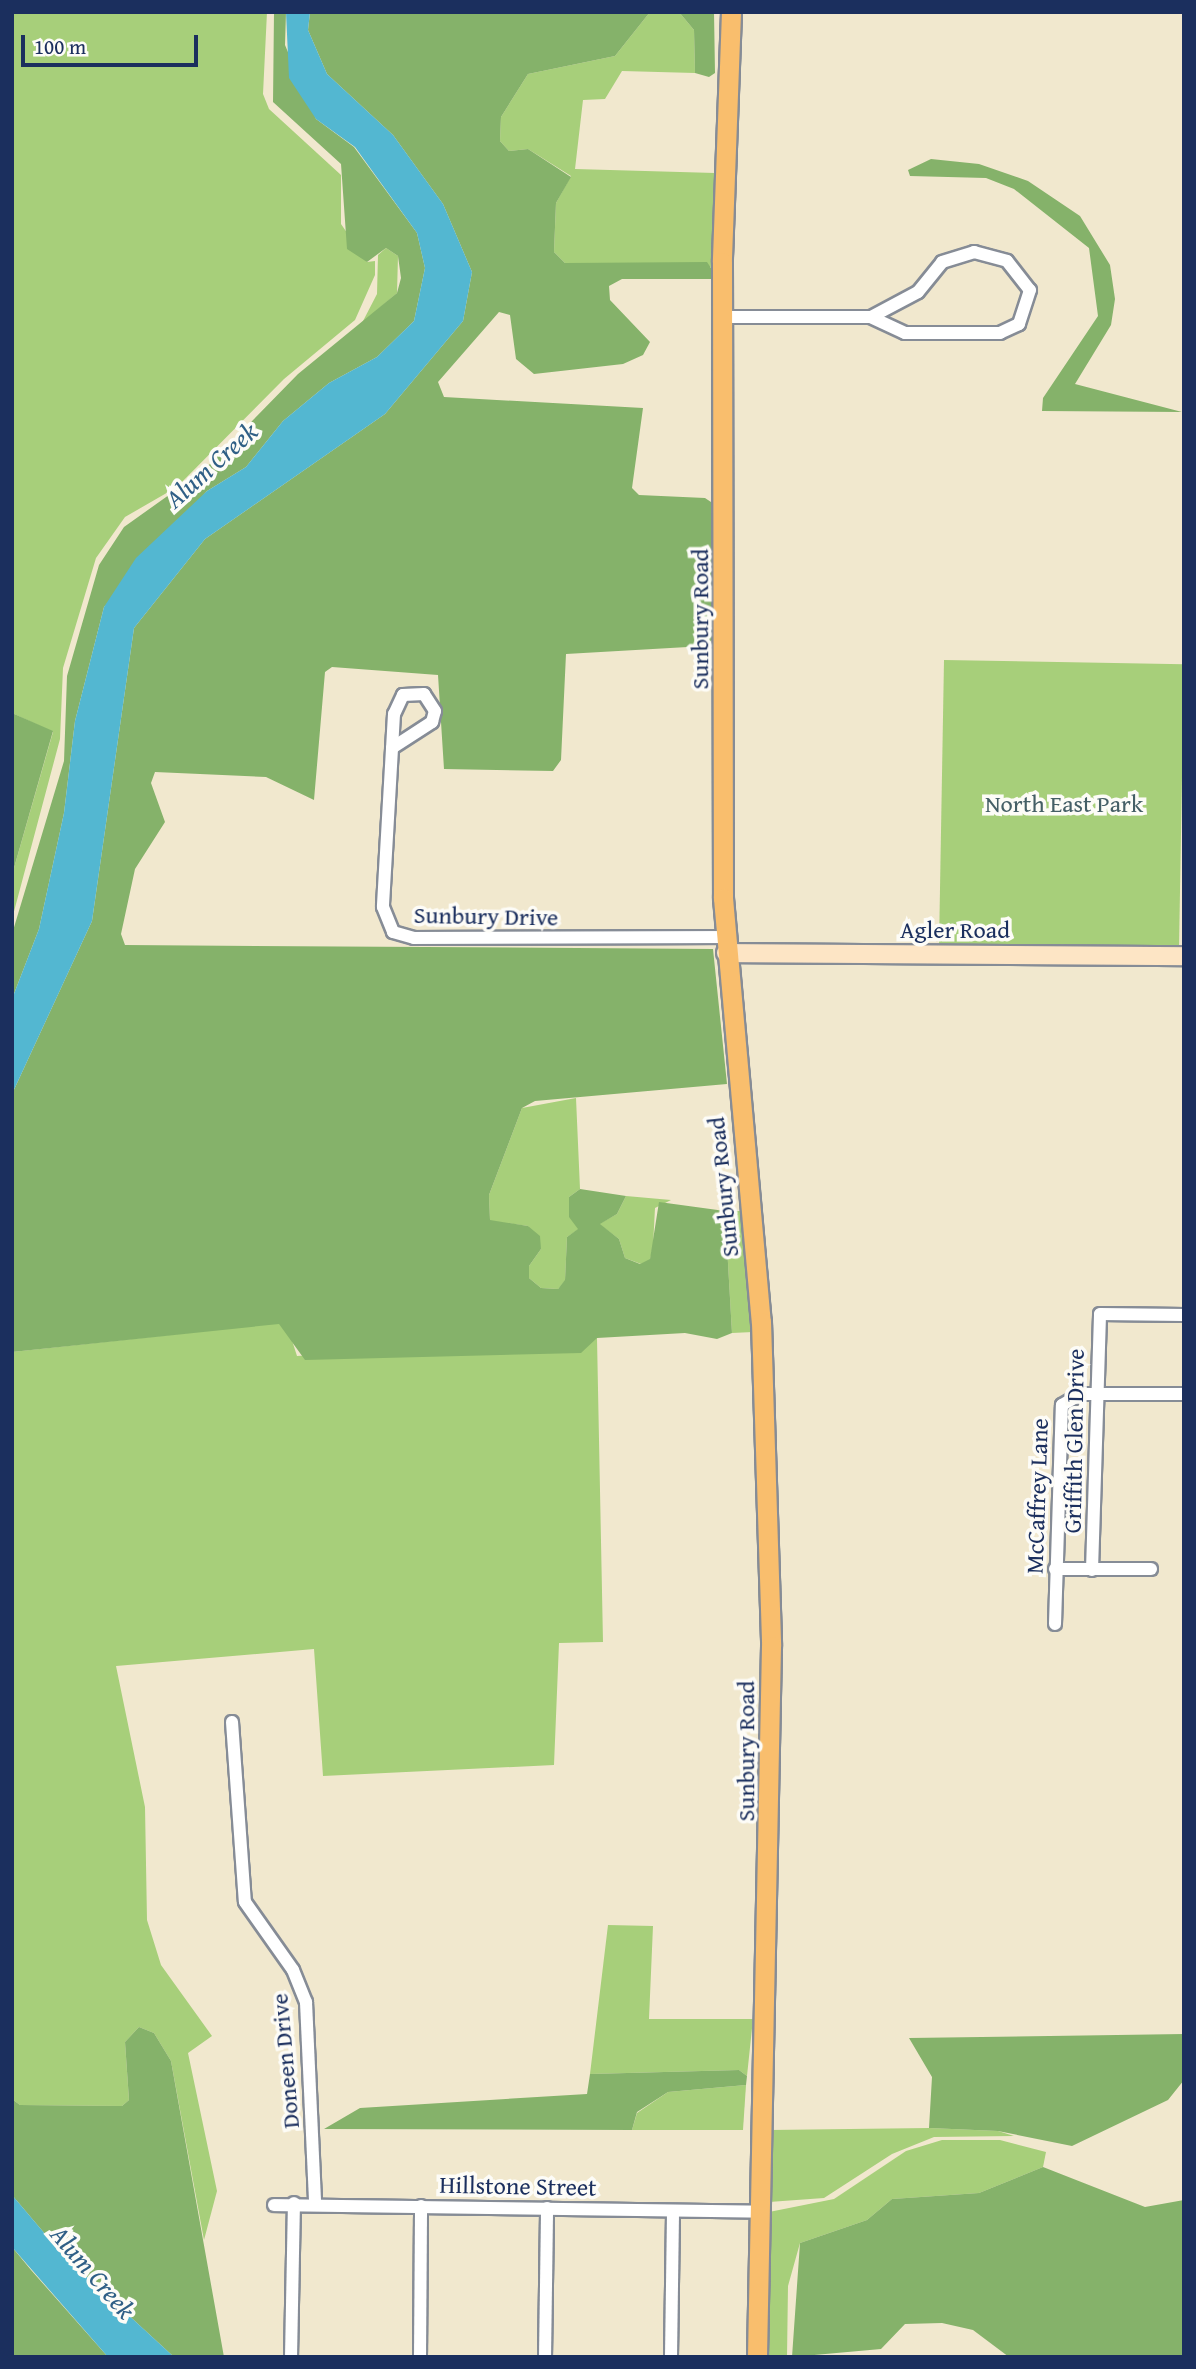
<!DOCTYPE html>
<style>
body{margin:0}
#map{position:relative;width:1196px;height:2369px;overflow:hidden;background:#f1e8ce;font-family:"Gentium Book Plus",serif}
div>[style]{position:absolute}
.green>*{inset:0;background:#a7cf7a;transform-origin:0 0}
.forest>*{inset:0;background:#85b26a}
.water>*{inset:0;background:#53b7d1}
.roads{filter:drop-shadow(2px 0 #868c96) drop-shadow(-2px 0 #868c96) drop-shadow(0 2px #868c96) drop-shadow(0 -2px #868c96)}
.minor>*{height:12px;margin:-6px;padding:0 6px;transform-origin:6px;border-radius:6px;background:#fff}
.secondary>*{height:18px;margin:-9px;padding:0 9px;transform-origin:9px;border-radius:9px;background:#fde5c5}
.primary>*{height:19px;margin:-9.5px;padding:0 9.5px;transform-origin:9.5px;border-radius:9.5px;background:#f9be6d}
span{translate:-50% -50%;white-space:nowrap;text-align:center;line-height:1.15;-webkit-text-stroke:7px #fdfcf7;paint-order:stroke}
.street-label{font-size:24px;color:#1b2f5e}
.park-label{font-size:24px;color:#455f66}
.water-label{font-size:26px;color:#2f5f86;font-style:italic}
.frame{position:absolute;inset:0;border:14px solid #1b2f5e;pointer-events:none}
.scale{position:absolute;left:21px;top:35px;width:177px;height:32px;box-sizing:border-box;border:4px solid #1b2f5e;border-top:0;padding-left:9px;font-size:21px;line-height:24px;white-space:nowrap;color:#1b2f5e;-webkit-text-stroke:5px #fdfcf7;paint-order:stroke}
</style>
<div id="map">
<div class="green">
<i style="clip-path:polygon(12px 12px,267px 12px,263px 94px,269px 109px,341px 175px,341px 224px,367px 262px,375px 261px,375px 275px,355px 320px,284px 379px,177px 487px,125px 517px,96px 558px,63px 668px,60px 739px,12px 919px,12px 875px,53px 732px,12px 713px)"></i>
<i style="clip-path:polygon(650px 12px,679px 12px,694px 30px,695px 73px,622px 71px,605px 99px,583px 100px,575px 169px,715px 173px,714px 267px,565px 263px,554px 252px,556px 203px,571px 176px,528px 149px,509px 151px,500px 141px,501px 117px,528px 74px,615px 56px)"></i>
<i style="clip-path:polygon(386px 248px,398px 256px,397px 293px,362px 323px,377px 294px,378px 255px)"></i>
<i style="left:944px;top:660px;width:240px;height:285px;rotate:1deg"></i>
<i style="clip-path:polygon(576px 1098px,580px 1189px,569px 1197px,579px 1229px,567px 1237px,565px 1281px,558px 1289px,541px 1288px,529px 1278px,529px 1266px,541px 1249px,528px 1226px,490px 1221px,489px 1195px,522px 1108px)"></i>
<i style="clip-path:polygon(626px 1196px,671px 1200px,655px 1208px,653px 1246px,650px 1260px,641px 1264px,625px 1258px,619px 1239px,599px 1224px,617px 1214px)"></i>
<i style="clip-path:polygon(725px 1211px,743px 1211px,753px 1332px,732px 1333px)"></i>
<i style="clip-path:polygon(279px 1323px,288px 1328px,297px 1356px,597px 1338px,603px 1642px,559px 1643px,554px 1765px,323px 1776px,314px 1649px,116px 1666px,145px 1807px,147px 1920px,161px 1965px,212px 2036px,188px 2053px,217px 2191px,204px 2240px,171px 2061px,154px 2033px,139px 2027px,125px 2042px,129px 2100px,122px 2106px,20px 2105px,12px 2099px,12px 1352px)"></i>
<i style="clip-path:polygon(608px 1925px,653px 1926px,649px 2019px,753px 2019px,747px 2076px,739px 2070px,590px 2074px)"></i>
<i style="clip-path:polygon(746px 2085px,743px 2130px,632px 2130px,637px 2113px,668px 2092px)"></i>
<i style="clip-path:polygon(929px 2128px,998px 2131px,1014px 2136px,934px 2137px,892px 2154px,824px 2198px,769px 2202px,770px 2130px)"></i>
<i style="clip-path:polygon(942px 2140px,1000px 2140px,1046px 2152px,1043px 2167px,979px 2193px,892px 2199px,867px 2220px,800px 2243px,788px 2286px,787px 2357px,768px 2357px,769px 2212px,834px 2199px,906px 2151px)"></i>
</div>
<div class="forest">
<i style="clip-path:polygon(274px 12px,286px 12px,285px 45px,316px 119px,354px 147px,417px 233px,425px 268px,414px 321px,377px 357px,329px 383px,283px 421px,246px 467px,207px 491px,104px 607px,75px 721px,64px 813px,39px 929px,12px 999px,12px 934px,64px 761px,67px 676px,99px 565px,124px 527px,204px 470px,298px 374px,397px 293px,401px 278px,398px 256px,386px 248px,367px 262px,347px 249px,341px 164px,273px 102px)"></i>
<i style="clip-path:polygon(310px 12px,650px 12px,615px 56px,528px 74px,501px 117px,500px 141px,509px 151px,528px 149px,571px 177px,556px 203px,554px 252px,565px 263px,707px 262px,715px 274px,711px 279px,622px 279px,609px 286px,610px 300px,650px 342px,643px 355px,623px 364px,534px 374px,516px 359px,510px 315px,499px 312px,438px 382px,444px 397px,643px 408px,632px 488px,639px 495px,705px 498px,714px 504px,714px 638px,705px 646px,566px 654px,561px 760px,553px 771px,444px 769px,438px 675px,332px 667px,325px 672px,314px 800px,266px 777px,155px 772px,151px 783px,165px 822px,135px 869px,121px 934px,125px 945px,713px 949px,727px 1084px,535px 1101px,522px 1108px,489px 1195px,490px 1220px,528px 1226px,540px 1236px,541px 1249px,529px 1266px,529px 1278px,541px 1288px,558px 1289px,565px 1280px,567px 1237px,578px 1229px,569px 1217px,569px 1197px,580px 1189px,626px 1196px,617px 1214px,600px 1224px,619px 1239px,625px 1258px,640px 1264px,650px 1259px,659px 1202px,725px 1211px,732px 1333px,717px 1339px,685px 1333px,597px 1338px,581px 1353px,305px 1360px,279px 1324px,12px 1352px,12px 1094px,92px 921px,134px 628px,205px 539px,385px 414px,463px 321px,472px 272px,443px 204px,393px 135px,327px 74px,308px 30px)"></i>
<i style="clip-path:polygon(679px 12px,714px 12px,715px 73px,709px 77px,695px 73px,694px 30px)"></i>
<i style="clip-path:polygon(931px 159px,979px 164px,1028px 181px,1080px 216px,1110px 265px,1115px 299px,1111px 325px,1075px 384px,1182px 412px,1042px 411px,1043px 398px,1098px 316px,1089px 248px,1014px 189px,986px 178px,910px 176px,908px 170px)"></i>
<i style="clip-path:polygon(12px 713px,53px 731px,12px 875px)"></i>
<i style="clip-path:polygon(139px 2027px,154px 2033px,171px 2061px,224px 2357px,174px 2357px,62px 2254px,12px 2195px,12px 2099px,20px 2105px,122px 2106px,129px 2100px,125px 2042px)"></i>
<i style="clip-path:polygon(1184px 2034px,1184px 2080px,1168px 2100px,1072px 2146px,998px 2131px,929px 2128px,932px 2077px,909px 2038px)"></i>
<i style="clip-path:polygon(739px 2070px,747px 2076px,746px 2085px,668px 2092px,637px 2112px,632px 2130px,324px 2129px,360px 2108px,587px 2094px,590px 2074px)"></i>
<i style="clip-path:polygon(1043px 2167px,1145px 2207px,1184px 2200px,1184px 2357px,1009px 2357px,973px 2330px,942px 2323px,905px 2324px,881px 2349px,792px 2357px,800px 2243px,867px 2220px,892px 2199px,979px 2193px)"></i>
<i style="clip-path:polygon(12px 2247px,31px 2270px,108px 2357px,12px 2357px)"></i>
</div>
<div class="water">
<i style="clip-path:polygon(286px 12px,310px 12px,308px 30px,327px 74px,393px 135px,443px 204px,472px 272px,463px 321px,385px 414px,205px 539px,134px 628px,92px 921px,12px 1094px,12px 999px,39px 929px,64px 813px,75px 721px,104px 607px,136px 558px,207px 491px,246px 467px,283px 421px,329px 383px,377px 357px,414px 321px,425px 268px,417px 233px,355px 147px,316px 119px,289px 78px)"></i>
<i style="clip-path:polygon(12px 2195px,62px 2254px,174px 2357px,108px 2357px,12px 2247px)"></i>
</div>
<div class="roads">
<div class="minor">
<i style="left:723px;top:317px;width:148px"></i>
<i style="left:871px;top:317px;width:53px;rotate:-28deg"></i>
<i style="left:918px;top:292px;width:38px;rotate:-51deg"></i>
<i style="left:942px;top:262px;width:34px;rotate:-17deg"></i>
<i style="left:974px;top:252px;width:34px;rotate:15deg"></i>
<i style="left:1007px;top:261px;width:37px;rotate:52deg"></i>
<i style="left:1030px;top:290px;width:36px;rotate:108deg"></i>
<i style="left:1019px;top:324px;width:21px;rotate:155deg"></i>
<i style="left:1000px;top:333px;width:95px;rotate:180deg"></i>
<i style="left:905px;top:333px;width:38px;rotate:-155deg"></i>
<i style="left:392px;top:748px;width:48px;rotate:-33deg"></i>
<i style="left:432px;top:722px;width:11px;rotate:-75deg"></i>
<i style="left:435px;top:711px;width:20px;rotate:-123deg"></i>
<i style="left:424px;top:694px;width:21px;rotate:177deg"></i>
<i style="left:403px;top:695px;width:21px;rotate:115deg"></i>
<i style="left:394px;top:714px;width:193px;rotate:93.3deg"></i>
<i style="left:383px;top:907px;width:27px;rotate:68deg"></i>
<i style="left:393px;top:932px;width:22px;rotate:16deg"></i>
<i style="left:414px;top:938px;width:312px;rotate:-0.2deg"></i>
<i style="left:1055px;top:1569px;width:96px"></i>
<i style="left:1092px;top:1570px;width:256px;rotate:-88.2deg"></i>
<i style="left:1100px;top:1314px;width:84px;rotate:0.7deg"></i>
<i style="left:1055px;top:1624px;width:219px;rotate:-88.2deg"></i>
<i style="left:1062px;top:1405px;width:22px;rotate:-30deg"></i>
<i style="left:1081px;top:1394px;width:103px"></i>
<i style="left:232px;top:1722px;width:180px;rotate:85.9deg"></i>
<i style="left:245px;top:1902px;width:83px;rotate:54.8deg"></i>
<i style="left:293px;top:1970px;width:35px;rotate:68deg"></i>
<i style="left:306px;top:2002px;width:202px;rotate:87.4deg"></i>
<i style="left:274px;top:2205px;width:486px;rotate:0.8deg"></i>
<i style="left:291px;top:2357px;width:154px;rotate:-88.9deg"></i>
<i style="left:420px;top:2357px;width:151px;rotate:-89.6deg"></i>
<i style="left:545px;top:2357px;width:149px;rotate:-89.2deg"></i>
<i style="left:671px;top:2357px;width:146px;rotate:-89.2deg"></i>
</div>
<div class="secondary">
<i style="left:726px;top:953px;width:458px;rotate:0.4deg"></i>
</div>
<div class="primary">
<i style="left:731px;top:12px;width:250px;rotate:92.1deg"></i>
<i style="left:722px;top:262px;width:636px;rotate:89.91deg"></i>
<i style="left:723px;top:898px;width:426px;rotate:84.9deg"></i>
<i style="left:761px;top:1322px;width:324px;rotate:88.2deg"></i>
<i style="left:771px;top:1646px;width:711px;rotate:91.13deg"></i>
</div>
</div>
<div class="street-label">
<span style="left:700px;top:619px;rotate:-90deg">Sunbury Road</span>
<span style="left:486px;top:916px;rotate:1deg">Sunbury Drive</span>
<span style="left:955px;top:930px">Agler Road</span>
<span style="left:723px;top:1187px;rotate:-96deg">Sunbury Road</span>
<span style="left:1074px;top:1441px;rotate:-89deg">Griffith Glen Drive</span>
<span style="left:1037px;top:1496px;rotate:-88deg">McCaffrey Lane</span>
<span style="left:746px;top:1751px;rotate:-90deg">Sunbury Road</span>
<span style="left:285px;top:2061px;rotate:-95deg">Doneen Drive</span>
<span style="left:518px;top:2186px;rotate:1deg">Hillstone Street</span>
</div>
<div class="park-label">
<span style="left:1064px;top:804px">North East Park</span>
</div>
<div class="water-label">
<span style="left:211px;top:465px;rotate:-42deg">Alum Creek</span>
<span style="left:93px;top:2272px;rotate:49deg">Alum Creek</span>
</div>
<div class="frame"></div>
<div class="scale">100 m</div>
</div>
